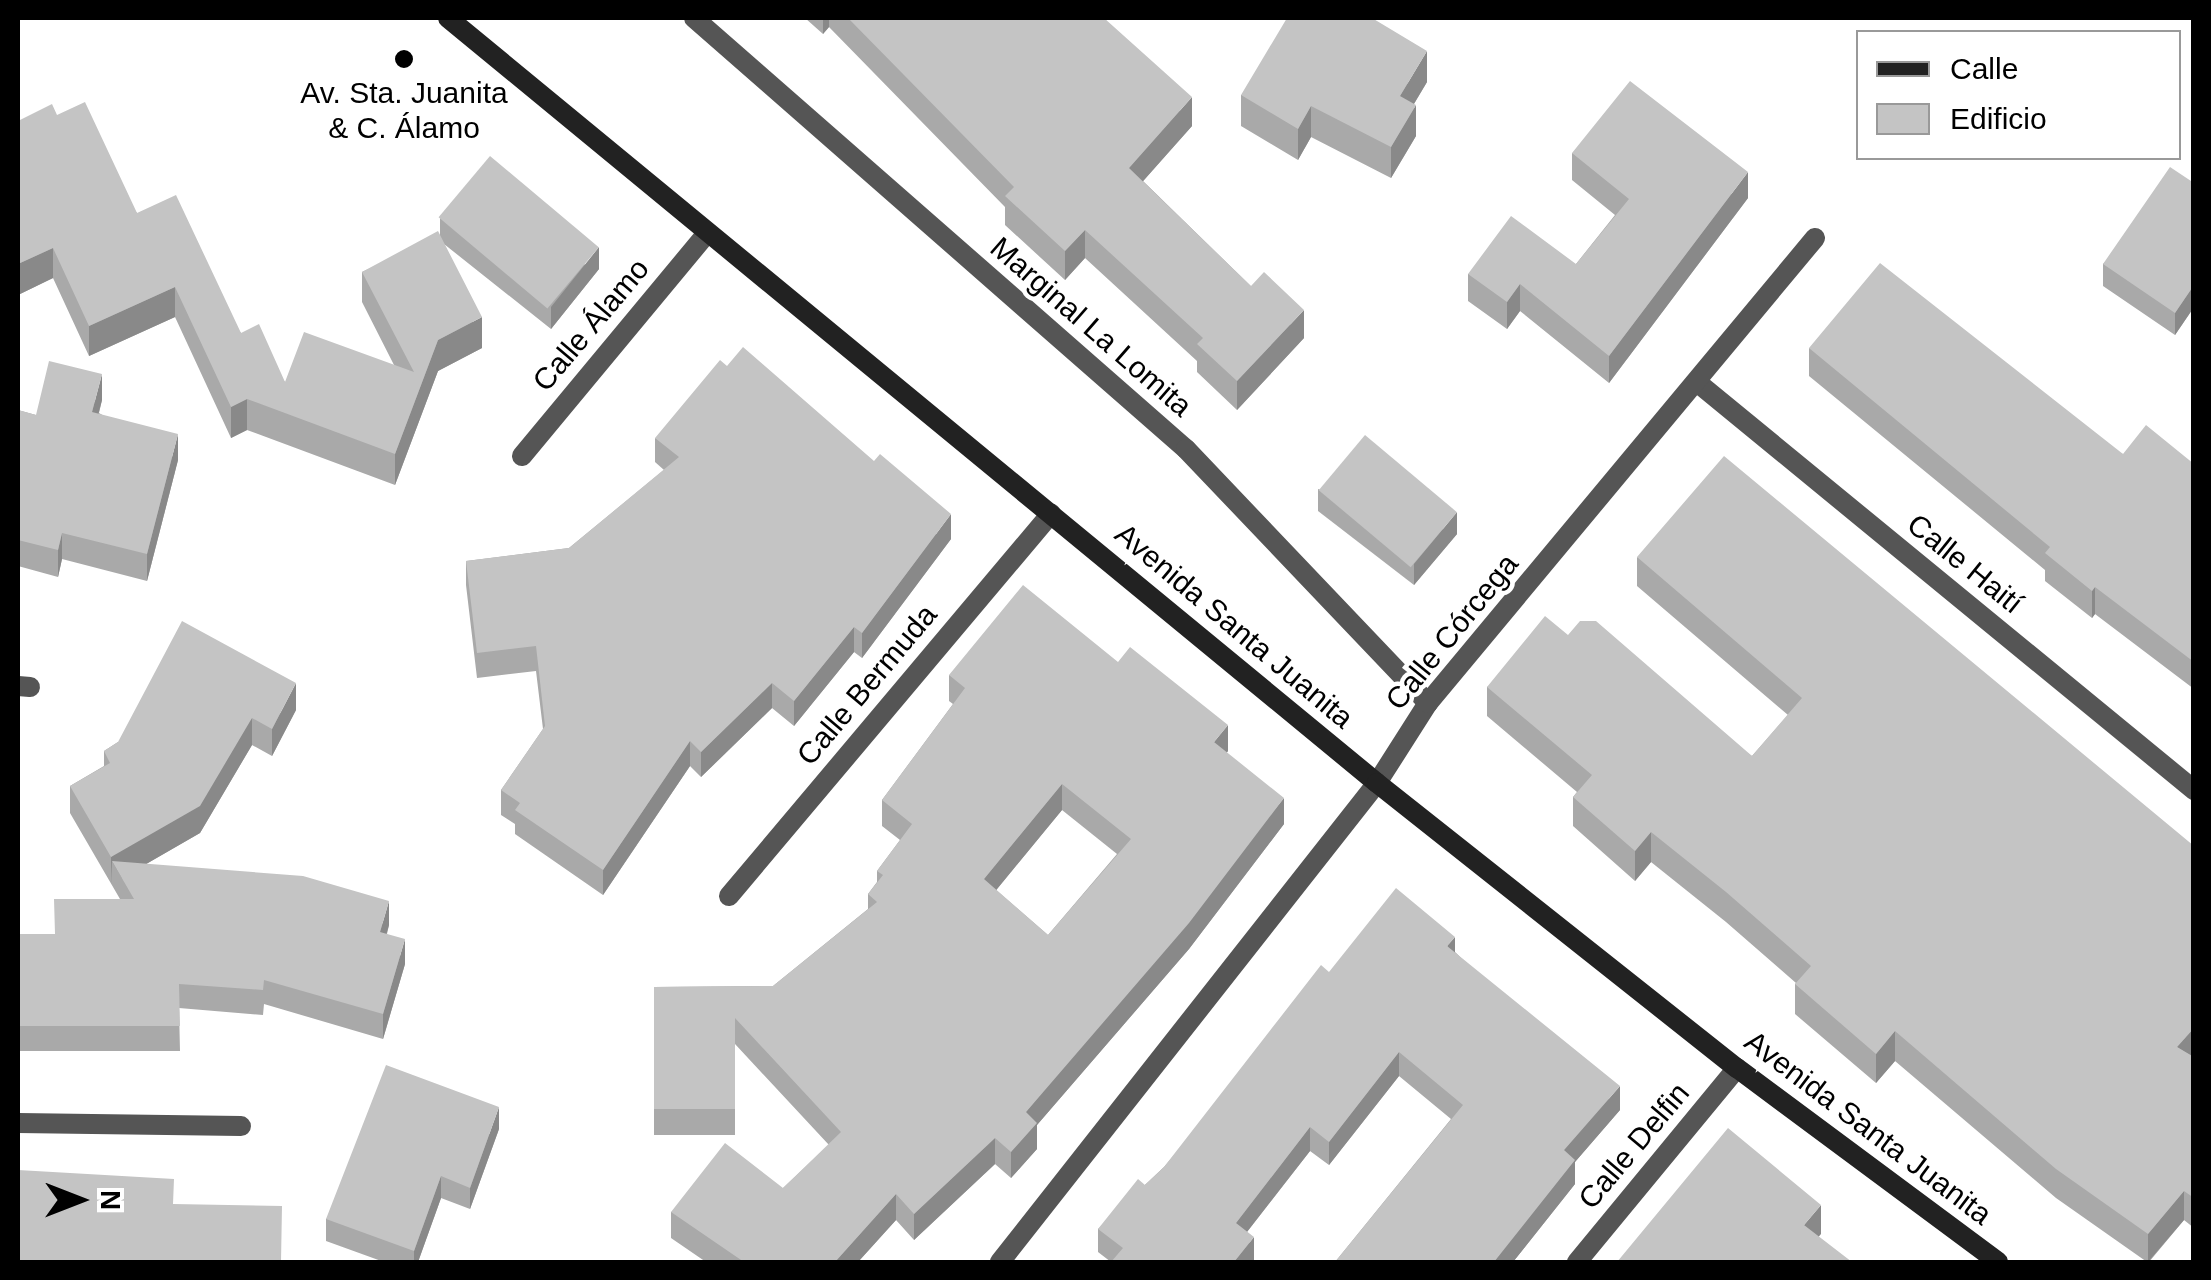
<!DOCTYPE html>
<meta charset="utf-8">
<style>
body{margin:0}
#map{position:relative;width:2211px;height:1280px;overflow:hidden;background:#fff;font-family:Helvetica,sans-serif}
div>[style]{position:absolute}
.street>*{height:20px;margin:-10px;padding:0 10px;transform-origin:10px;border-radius:10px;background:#555}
.secondary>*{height:20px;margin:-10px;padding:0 10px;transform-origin:10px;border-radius:10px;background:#222}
.wall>*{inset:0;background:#a9a9a9}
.shaded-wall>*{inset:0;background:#898989}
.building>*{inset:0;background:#c4c4c4;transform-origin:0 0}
.dots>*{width:28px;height:28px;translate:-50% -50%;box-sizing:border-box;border:5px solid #fff;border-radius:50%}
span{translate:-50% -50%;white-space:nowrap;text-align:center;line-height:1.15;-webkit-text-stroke:9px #fff;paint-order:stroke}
.poi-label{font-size:30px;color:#000}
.street-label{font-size:30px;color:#000}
.frame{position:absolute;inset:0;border:20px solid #000;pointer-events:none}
.legend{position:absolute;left:1856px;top:30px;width:325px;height:130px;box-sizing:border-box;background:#fff;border:2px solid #999;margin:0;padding:12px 18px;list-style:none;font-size:30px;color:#000}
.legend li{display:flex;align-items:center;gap:20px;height:50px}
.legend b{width:50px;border:2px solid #999}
.north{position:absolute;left:30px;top:1150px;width:100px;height:100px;-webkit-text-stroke:8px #fff;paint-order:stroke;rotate:90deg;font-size:28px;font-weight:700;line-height:40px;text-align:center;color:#000}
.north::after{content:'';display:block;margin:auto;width:35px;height:45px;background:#000;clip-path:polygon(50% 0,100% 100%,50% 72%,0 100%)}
</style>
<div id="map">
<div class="street">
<i style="left:694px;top:18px;width:654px;rotate:41.22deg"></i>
<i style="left:1186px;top:449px;width:351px;rotate:46.4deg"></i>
<i style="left:1698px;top:383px;width:642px;rotate:39.37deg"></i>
<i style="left:522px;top:456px;width:290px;rotate:-50.3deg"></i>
<i style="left:18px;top:686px;width:12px;rotate:5deg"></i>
<i style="left:729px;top:896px;width:500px;rotate:-49.9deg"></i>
<i style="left:18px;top:1123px;width:223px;rotate:0.8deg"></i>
<i style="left:1000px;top:1262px;width:610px;rotate:-51.8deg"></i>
<i style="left:1377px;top:783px;width:95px;rotate:-57.5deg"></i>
<i style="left:1428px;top:703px;width:605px;rotate:-50.23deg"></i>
<i style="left:1577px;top:1262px;width:251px;rotate:-50.5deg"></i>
</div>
<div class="secondary">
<i style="left:448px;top:18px;width:1203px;rotate:39.47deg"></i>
<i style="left:1377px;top:783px;width:459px;rotate:38.4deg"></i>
<i style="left:1737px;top:1068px;width:325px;rotate:36.6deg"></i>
</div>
<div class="wall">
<i style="clip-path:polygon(805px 18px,1104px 18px,1192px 126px,1143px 181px,1304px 338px,1237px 410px,1197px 372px,1197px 361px,1085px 258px,1065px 280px,1005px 225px,1005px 207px,829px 27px,823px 34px)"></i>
<i style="clip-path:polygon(1427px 82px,1414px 104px,1416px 136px,1391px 178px,1311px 137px,1298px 160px,1241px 126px,1241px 95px)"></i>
<i style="clip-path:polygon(57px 115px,137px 213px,241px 333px,285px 382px,394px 365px,362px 302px,362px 272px,440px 235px,440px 218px,599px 269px,551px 329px,444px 244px,482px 348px,438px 371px,395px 485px,247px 430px,231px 438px,175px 317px,89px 356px,53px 278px,18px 295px,18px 121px)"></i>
<i style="clip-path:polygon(1572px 153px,1748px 198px,1609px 383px,1520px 311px,1507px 329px,1468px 301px,1468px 274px,1576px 264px,1615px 215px,1572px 180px)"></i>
<i style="clip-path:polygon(2194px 183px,2194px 311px,2192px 310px,2175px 335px,2103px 286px,2103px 264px)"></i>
<i style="clip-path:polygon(1809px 348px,2123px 454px,2194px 464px,2194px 689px,2095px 614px,2092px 618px,2045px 581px,2045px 570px,1809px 376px)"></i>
<i style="clip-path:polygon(102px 400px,99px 413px,178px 460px,147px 581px,62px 559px,58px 577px,18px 566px,18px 410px,36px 415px)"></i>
<i style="clip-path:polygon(655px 438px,951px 539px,862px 658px,854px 652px,794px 726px,772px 708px,701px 777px,690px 766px,603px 895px,515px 834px,515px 824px,501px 815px,501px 790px,543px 729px,536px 671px,477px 678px,466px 585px,466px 561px,569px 548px,664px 470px,655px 462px)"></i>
<i style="clip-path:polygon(1318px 489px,1457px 534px,1414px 585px,1318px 511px)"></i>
<i style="clip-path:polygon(1637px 557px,2194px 846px,2194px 1228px,2184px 1220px,2149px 1262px,2147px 1262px,2056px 1198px,1895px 1061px,1876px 1083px,1795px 1014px,1795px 984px,1796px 983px,1726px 922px,1651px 862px,1635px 881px,1573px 826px,1573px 797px,1577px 792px,1487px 716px,1487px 687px,1568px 635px,1752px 756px,1788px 715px,1637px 586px)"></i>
<i style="clip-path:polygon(evenodd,949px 675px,1228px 751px,1226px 753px,1284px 824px,1189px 949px,1037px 1125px,1037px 1149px,1011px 1178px,995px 1164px,914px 1240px,896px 1220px,858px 1262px,706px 1262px,671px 1238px,671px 1212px,783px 1188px,829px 1145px,735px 1044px,735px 1135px,654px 1135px,654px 987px,773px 986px,868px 909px,868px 894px,877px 882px,877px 871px,900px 840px,882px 826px,882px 800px,953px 704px,949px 701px,949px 675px,1062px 810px,1117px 854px,1048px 935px,996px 890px,1062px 810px)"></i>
<i style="clip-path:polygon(296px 710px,272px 756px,252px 745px,200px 833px,146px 864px,389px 925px,387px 934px,405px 964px,383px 1039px,264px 1004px,263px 1015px,179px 1008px,180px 1051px,18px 1051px,18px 934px,55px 934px,120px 899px,70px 813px,70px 786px,104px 766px,104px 751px,118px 742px)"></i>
<i style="clip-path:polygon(1455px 952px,1620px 1110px,1575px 1162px,1575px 1184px,1513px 1262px,1335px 1262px,1451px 1119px,1399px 1076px,1329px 1165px,1310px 1151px,1247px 1232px,1254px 1261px,1111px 1262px,1098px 1252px,1098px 1229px,1164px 1167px,1329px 972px)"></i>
<i style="clip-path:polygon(499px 1129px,470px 1209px,441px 1198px,418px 1262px,384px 1262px,326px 1241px,326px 1219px)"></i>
</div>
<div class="shaded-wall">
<i style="clip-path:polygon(823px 18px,829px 18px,829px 27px,823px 34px)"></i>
<i style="clip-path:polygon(1427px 51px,1427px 82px,1400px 127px,1400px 96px)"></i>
<i style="clip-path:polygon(1192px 97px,1192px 126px,1129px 197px,1129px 168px)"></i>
<i style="clip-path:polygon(1416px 105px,1416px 136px,1391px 178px,1391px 147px)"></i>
<i style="clip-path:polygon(1311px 106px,1311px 137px,1298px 160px,1298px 129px)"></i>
<i style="clip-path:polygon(1748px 172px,1748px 198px,1609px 383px,1609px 356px)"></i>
<i style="clip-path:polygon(1085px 230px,1085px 258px,1065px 280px,1065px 251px)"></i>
<i style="clip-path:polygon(599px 247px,599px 269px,551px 329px,551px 307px)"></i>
<i style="clip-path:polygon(53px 248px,53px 278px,18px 295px,18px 264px)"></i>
<i style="clip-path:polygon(1520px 284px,1520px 311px,1507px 329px,1507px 302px)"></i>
<i style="clip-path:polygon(175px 287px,175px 317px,89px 356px,89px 326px)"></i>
<i style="clip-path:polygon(2192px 288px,2192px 310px,2175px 335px,2175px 313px)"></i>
<i style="clip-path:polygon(1304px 310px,1304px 338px,1237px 410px,1237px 381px)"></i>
<i style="clip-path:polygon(482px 317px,482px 348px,438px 371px,395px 485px,395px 454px,438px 340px)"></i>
<i style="clip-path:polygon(102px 374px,102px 400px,92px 438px,92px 412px)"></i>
<i style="clip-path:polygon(247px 399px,247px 430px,231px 438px,231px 407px)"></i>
<i style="clip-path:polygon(178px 434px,178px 460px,147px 581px,147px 554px)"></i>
<i style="clip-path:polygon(1457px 512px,1457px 534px,1414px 585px,1414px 564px)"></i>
<i style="clip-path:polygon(951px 514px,951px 539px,862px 658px,862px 633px)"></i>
<i style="clip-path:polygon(62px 533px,62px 559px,58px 577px,58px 550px)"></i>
<i style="clip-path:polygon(2095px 587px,2095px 614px,2092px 618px,2092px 591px)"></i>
<i style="clip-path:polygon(854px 627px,854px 652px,794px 726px,794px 701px)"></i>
<i style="clip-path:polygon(296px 683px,296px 710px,272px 756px,272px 729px)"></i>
<i style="clip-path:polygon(772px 683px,772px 708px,701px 777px,701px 752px)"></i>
<i style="clip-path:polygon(252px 718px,252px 745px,200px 833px,122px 878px,112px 861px,111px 884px,111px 857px)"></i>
<i style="clip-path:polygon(1228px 725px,1228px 751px,1214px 768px,1214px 742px)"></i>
<i style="clip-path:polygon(690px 741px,690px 766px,603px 895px,603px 870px)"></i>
<i style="clip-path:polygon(1062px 784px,1062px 810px,984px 905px,984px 879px)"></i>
<i style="clip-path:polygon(1284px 798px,1284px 824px,1189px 949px,1037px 1125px,1037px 1149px,1011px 1178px,1011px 1152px,1026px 1112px)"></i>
<i style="clip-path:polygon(1651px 832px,1651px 862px,1635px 881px,1635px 851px)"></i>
<i style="clip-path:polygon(389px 901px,389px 925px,380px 956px,380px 932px)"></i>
<i style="clip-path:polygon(1455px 937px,1455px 960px,1447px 946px)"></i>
<i style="clip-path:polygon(405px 939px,405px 964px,383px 1039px,383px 1014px)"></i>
<i style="clip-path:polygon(2194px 1028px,2194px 1058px,2177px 1047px)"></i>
<i style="clip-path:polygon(1895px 1031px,1895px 1061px,1876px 1083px,1876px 1054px)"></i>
<i style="clip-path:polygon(1399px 1052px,1399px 1076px,1329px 1165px,1329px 1142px)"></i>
<i style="clip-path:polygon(1620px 1086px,1620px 1110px,1575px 1162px,1575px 1184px,1513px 1262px,1494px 1262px,1564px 1150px)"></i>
<i style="clip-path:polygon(499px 1107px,499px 1129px,470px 1209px,470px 1188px)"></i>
<i style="clip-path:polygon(1310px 1127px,1310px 1151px,1236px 1246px,1236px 1223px)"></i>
<i style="clip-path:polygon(995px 1138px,995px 1164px,914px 1240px,914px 1214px)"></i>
<i style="clip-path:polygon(441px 1176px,441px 1198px,418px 1262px,414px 1262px,414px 1251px)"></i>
<i style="clip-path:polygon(2184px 1191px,2184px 1220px,2148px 1262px,2148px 1234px)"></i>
<i style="clip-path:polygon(896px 1194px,896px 1220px,858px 1262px,835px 1262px)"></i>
<i style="clip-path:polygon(1821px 1205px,1821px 1234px,1804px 1254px,1804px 1225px)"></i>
<i style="clip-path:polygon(1254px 1237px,1254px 1261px,1234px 1262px)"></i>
</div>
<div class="building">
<i style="clip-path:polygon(848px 18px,1104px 18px,1192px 97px,1129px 168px,1251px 286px,1264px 272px,1304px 310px,1237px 381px,1197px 344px,1203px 338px,1085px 230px,1065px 251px,1005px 196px,1014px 187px)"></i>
<i style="clip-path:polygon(1287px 18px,1372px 18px,1427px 51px,1400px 96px,1416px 105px,1391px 147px,1311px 106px,1298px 129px,1241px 95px)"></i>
<i style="clip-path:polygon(1630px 81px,1748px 172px,1609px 356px,1520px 284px,1507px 302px,1468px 274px,1511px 216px,1576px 264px,1629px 199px,1572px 153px)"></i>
<i style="clip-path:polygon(85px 102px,137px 213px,176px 195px,241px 333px,259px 324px,285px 382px,304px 332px,414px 372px,362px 272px,438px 231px,482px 317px,438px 340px,395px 454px,247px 399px,231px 407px,175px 287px,89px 326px,53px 248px,18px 264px,18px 121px,52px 104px,57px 115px)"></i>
<i style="left:490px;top:156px;width:142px;height:80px;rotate:40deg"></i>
<i style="clip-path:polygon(2170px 167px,2194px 183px,2194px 289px,2192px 288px,2175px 313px,2103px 264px)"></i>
<i style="clip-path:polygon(1880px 263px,2123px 454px,2146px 425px,2194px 464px,2194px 480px,2191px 483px,2194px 485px,2194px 662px,2095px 587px,2092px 591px,2045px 553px,2050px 547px,1809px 348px)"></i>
<i style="clip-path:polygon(743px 347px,874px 461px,880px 454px,951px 514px,862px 633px,854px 627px,794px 701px,772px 683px,701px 752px,690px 741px,603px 870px,515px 810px,520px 803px,501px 790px,545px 726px,536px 646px,477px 653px,466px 561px,569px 548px,679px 457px,655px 438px,720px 360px,727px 366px)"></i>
<i style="clip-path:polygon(49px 361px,102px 374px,92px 412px,178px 434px,147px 554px,62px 533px,58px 550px,18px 540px,18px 410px,36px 415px)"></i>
<i style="left:1365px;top:435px;width:120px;height:72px;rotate:40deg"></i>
<i style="clip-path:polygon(1724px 456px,2194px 846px,2194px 1028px,2177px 1047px,2194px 1057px,2194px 1198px,2184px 1191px,2148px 1234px,2056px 1169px,1895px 1031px,1876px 1054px,1795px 984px,1811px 966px,1726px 892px,1651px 832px,1635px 851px,1573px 797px,1592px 775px,1487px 687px,1545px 616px,1568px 635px,1580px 621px,1596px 621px,1752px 756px,1802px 698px,1637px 557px)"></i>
<i style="clip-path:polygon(evenodd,1023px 585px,1118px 662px,1130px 647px,1228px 725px,1214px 742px,1284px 798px,1189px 923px,1026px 1112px,1037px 1123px,1011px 1152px,995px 1138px,914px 1214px,896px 1194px,835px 1262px,744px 1262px,671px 1212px,725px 1143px,783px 1188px,841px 1132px,735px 1018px,735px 1109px,654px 1109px,654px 987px,773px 986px,877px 902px,868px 894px,883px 875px,877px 871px,912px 824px,882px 800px,965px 688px,949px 675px,1023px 585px,1062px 784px,1131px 839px,1048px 935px,984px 879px,1062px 784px)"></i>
<i style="clip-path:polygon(182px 621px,296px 683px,272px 729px,252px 718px,200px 806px,111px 857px,70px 786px,110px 763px,104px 751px,118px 742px)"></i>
<i style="clip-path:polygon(112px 861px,303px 876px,389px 901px,380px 932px,405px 939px,383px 1014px,264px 980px,263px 990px,179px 984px,180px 1026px,18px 1026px,18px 934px,55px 934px,54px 899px,134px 899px)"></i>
<i style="clip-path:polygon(1396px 888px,1455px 937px,1447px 946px,1620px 1086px,1564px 1150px,1575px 1160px,1494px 1262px,1335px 1262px,1463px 1105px,1399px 1052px,1329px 1142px,1310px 1127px,1236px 1223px,1254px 1237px,1234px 1262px,1111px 1262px,1123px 1248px,1098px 1229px,1138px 1179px,1145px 1185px,1164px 1167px,1321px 965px,1329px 972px)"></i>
<i style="clip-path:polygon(386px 1065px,499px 1107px,470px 1188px,441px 1176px,414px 1251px,326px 1219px)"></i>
<i style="clip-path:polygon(1728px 1128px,1821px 1205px,1804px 1225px,1852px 1262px,1617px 1262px)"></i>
<i style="clip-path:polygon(18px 1170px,174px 1179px,173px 1204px,282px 1206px,281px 1262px,18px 1262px)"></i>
</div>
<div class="dots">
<i style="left:404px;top:59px;background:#000"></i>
</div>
<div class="poi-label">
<span style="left:404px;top:110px">Av. Sta. Juanita<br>&amp; C. Álamo</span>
</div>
<div class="street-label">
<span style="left:591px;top:325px;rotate:-50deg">Calle Álamo</span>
<span style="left:1091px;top:327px;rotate:41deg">Marginal La Lomita</span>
<span style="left:1965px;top:564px;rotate:39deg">Calle Haití</span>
<span style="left:1234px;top:626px;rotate:40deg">Avenida Santa Juanita</span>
<span style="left:1452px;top:632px;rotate:-51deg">Calle Córcega</span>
<span style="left:867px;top:685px;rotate:-50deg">Calle Bermuda</span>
<span style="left:1868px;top:1128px;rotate:37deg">Avenida Santa Juanita</span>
<span style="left:1634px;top:1146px;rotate:-50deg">Calle Delfin</span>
</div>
<div class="frame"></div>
<ul class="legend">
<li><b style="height:12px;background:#222"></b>Calle</li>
<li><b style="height:28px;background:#c4c4c4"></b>Edificio</li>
</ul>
<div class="north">N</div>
</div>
